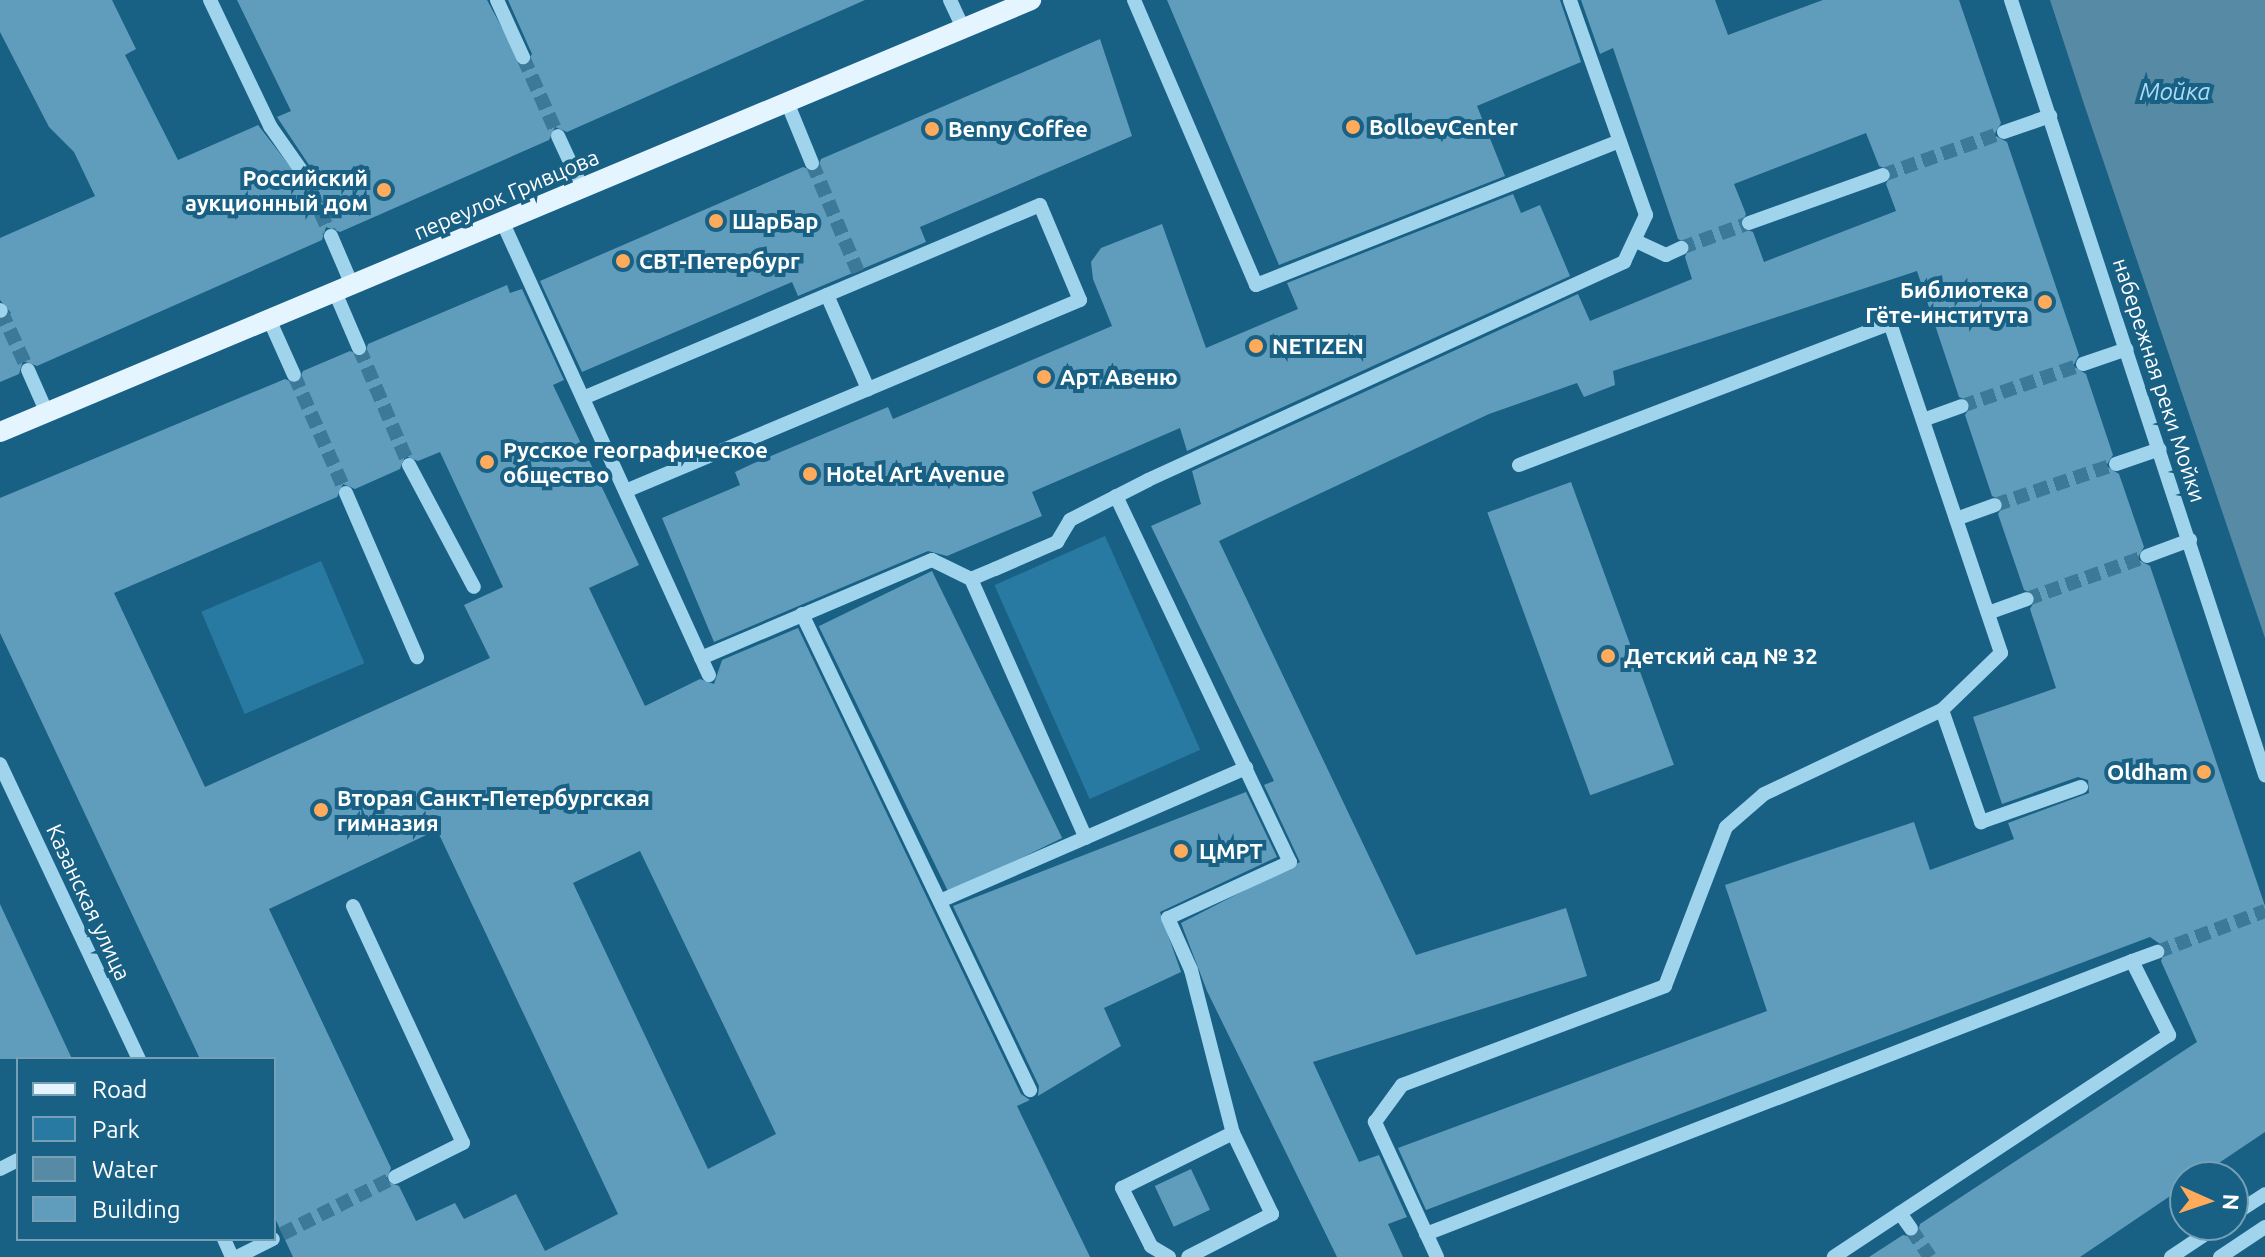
<!DOCTYPE html>
<meta charset="utf-8">
<style>
body{margin:0}
#map{position:relative;width:2265px;height:1257px;overflow:hidden;background:#196085;font-family:Ubuntu,sans-serif}
div>[style]{position:absolute}
.green>*{inset:0;background:#297aa2;transform-origin:0 0}
.water>*{inset:0;background:#578aa5}
.building>*{inset:0;background:#609dbc;transform-origin:0 0}
.minor-tunnel>*{height:14px;margin-top:-7px;transform-origin:0;background:repeating-linear-gradient(90deg,#3c7897 0 14px,transparent 0 21px)}
.minor>*{height:14px;margin:-7px;padding:0 7px;transform-origin:7px;border-radius:7px;background:#a0d3ec}
.major>*{height:20px;margin:-10px;padding:0 10px;transform-origin:10px;border-radius:10px;background:#e5f5ff}
.dots>*{width:22px;height:22px;translate:-50% -50%;box-sizing:border-box;border:4px solid #196085;border-radius:50%}
span{translate:-50% -50%;white-space:nowrap;text-align:center;line-height:1.15;-webkit-text-stroke:8px #196085;paint-order:stroke}
.poi-label{font-size:22px;color:#fff;font-weight:700}
.left{translate:0 -50%;text-align:left}
.right{translate:-100% -50%;text-align:right}
.street-label{font-size:22px;color:#fff}
.water-label{font-size:24px;color:#abdcf3;font-style:italic}
.legend{position:absolute;left:16px;top:1057px;width:260px;height:184px;box-sizing:border-box;background:#196085;border:2px solid #75a0b6;margin:0;padding:10px 14px;list-style:none;font-size:24px;color:#fff}
.legend li{display:flex;align-items:center;gap:16px;height:40px}
.legend b{width:40px;border:2px solid #75a0b6}
.north{position:absolute;left:2169px;top:1161px;width:80px;height:80px;box-sizing:border-box;background:#196085;border:2px solid #75a0b6;border-radius:50%;rotate:93deg;font-size:22px;font-weight:700;line-height:32px;text-align:center;color:#fff}
.north::after{content:'';display:block;margin:auto;width:28px;height:36px;background:#ffab5b;clip-path:polygon(50% 0,100% 100%,50% 72%,0 100%)}
</style>
<div id="map">
<div class="green">
<i style="left:1105px;top:536px;width:234px;height:121px;rotate:66deg"></i>
<i style="left:321px;top:561px;width:111px;height:130px;rotate:67deg"></i>
</div>
<div class="water">
<i style="clip-path:polygon(2050px 0,2265px 0,2265px 638px,2084px 104px)"></i>
</div>
<div class="building">
<i style="clip-path:polygon(0 0,112px 0,136px 49px,125px 55px,178px 160px,258px 125px,303px 183px,313px 171px,277px 117px,291px 111px,237px 0,487px 0,523px 67px,532px 54px,508px 0,865px 0,567px 132px,555px 127px,549px 140px,340px 232px,326px 227px,322px 240px,37px 366px,23px 361px,19px 374px,0 382px,0 321px,11px 313px,0 300px,0 238px,95px 196px,74px 152px,49px 127px,0 32px)"></i>
<i style="clip-path:polygon(1167px 0,1560px 0,1581px 62px,1477px 106px,1505px 176px,1279px 265px)"></i>
<i style="clip-path:polygon(evenodd,1581px 0,1715px 0,1728px 35px,1823px 0,1959px 0,2001px 123px,1994px 135px,2007px 142px,2079px 355px,2073px 366px,2086px 374px,2113px 455px,2106px 466px,2119px 474px,2144px 547px,2137px 559px,2150px 566px,2265px 906px,2265px 1132px,2198px 1177px,2185px 1177px,2185px 1186px,2080px 1257px,1869px 1257px,1903px 1235px,1916px 1238px,1920px 1224px,2197px 1042px,2161px 961px,2166px 948px,2150px 937px,1426px 1210px,1398px 1148px,1767px 1011px,1725px 885px,1914px 822px,1930px 870px,2014px 839px,2008px 823px,2089px 793px,2088px 780px,2078px 777px,2002px 804px,1973px 717px,2056px 688px,2030px 609px,2037px 596px,2024px 590px,1998px 514px,2005px 502px,1992px 496px,1965px 415px,1972px 403px,1959px 397px,1917px 271px,1613px 371px,1615px 385px,1584px 397px,1577px 383px,1489px 414px,1219px 541px,1416px 955px,1566px 908px,1587px 976px,1313px 1062px,1359px 1162px,1379px 1155px,1407px 1217px,1388px 1224px,1403px 1257px,1337px 1257px,1207px 991px,1181px 923px,1300px 862px,1264px 785px,1274px 781px,1151px 526px,1201px 504px,1192px 471px,1578px 294px,1590px 321px,1692px 279px,1685px 257px,1690px 245px,1678px 239px,1613px 48px,1600px 54px,1581px 0,1866px 133px,1879px 166px,1892px 171px,1886px 184px,1896px 211px,1764px 262px,1753px 232px,1740px 227px,1746px 214px,1734px 184px,1866px 133px)"></i>
<i style="clip-path:polygon(1100px 39px,1132px 136px,920px 227px,926px 242px,798px 296px,792px 282px,582px 372px,540px 281px,803px 167px,816px 172px,821px 159px)"></i>
<i style="clip-path:polygon(1513px 194px,1521px 213px,1540px 205px,1570px 276px,1187px 451px,1180px 428px,1032px 492px,1042px 516px,947px 556px,928px 551px,714px 642px,662px 518px,740px 485px,735px 472px,752px 464px,888px 407px,893px 419px,1112px 326px,1093px 279px,1091px 262px,1101px 248px,1162px 224px,1206px 348px,1298px 309px,1287px 283px)"></i>
<i style="clip-path:polygon(evenodd,507px 285px,510px 293px,522px 289px,564px 380px,553px 385px,639px 565px,589px 588px,645px 706px,700px 679px,714px 684px,722px 660px,798px 628px,1021px 1094px,1030px 1100px,1017px 1106px,1090px 1257px,293px 1257px,274px 1216px,274px 1059px,200px 1059px,0 633px,0 498px,285px 379px,297px 384px,303px 371px,350px 351px,364px 357px,368px 344px,507px 285px,440px 452px,503px 587px,464px 605px,490px 658px,205px 787px,114px 593px,337px 497px,343px 484px,355px 489px,400px 469px,405px 456px,418px 461px,440px 452px,507px 285px,437px 830px,618px 1214px,545px 1251px,516px 1194px,464px 1219px,455px 1203px,416px 1221px,399px 1186px,386px 1181px,391px 1168px,269px 909px,437px 830px,507px 285px,640px 851px,776px 1134px,708px 1169px,573px 883px,640px 851px)"></i>
<i style="left:1571px;top:482px;width:301px;height:89px;rotate:70deg"></i>
<i style="left:932px;top:571px;width:297px;height:126px;rotate:64deg"></i>
<i style="clip-path:polygon(1246px 792px,1277px 857px,1160px 912px,1181px 972px,1104px 1008px,1121px 1046px,1038px 1096px,1039px 1086px,953px 906px)"></i>
<i style="clip-path:polygon(0 904px,72px 1059px,0 1059px)"></i>
<i style="left:1191px;top:1169px;width:45px;height:40px;rotate:65deg"></i>
</div>
<div class="minor-tunnel">
<i style="left:523px;top:57px;width:86px;rotate:66.1deg"></i>
<i style="left:812px;top:163px;width:118px;rotate:67.1deg"></i>
<i style="left:303px;top:173px;width:69px;rotate:66deg"></i>
<i style="left:1883px;top:175px;width:128px;rotate:-19.6deg"></i>
<i style="left:1681px;top:248px;width:72px;rotate:-20.2deg"></i>
<i style="left:1px;top:311px;width:65px;rotate:65.4deg"></i>
<i style="left:359px;top:348px;width:127px;rotate:66.9deg"></i>
<i style="left:294px;top:375px;width:129px;rotate:66.2deg"></i>
<i style="left:1962px;top:406px;width:128px;rotate:-19.1deg"></i>
<i style="left:1995px;top:505px;width:128px;rotate:-18.7deg"></i>
<i style="left:2027px;top:599px;width:127px;rotate:-19.7deg"></i>
<i style="left:2157px;top:952px;width:116px;rotate:-20.8deg"></i>
<i style="left:1911px;top:1229px;width:34px;rotate:56deg"></i>
<i style="left:282px;top:1234px;width:127px;rotate:-26.8deg"></i>
</div>
<div class="minor">
<i style="left:210px;top:0;width:140px;rotate:64.5deg"></i>
<i style="left:270px;top:126px;width:57px;rotate:54.9deg"></i>
<i style="left:497px;top:0;width:63px;rotate:65.5deg"></i>
<i style="left:950px;top:0;width:31px;rotate:65deg"></i>
<i style="left:1134px;top:0;width:310px;rotate:66.8deg"></i>
<i style="left:1256px;top:285px;width:391px;rotate:-21.6deg"></i>
<i style="left:2011px;top:0;width:816px;rotate:71.85deg"></i>
<i style="left:787px;top:102px;width:66px;rotate:67.7deg"></i>
<i style="left:2004px;top:132px;width:49px;rotate:-19.2deg"></i>
<i style="left:558px;top:136px;width:57px;rotate:65.2deg"></i>
<i style="left:502px;top:221px;width:499px;rotate:65.5deg"></i>
<i style="left:1749px;top:223px;width:142px;rotate:-19.7deg"></i>
<i style="left:331px;top:236px;width:53px;rotate:66.8deg"></i>
<i style="left:1638px;top:242px;width:31px;rotate:25deg"></i>
<i style="left:1666px;top:255px;width:17px;rotate:-25deg"></i>
<i style="left:335px;top:292px;width:61px;rotate:66.8deg"></i>
<i style="left:827px;top:295px;width:103px;rotate:66.4deg"></i>
<i style="left:0;top:310px;width:1px;rotate:45deg"></i>
<i style="left:269px;top:319px;width:61px;rotate:65.9deg"></i>
<i style="left:2083px;top:364px;width:46px;rotate:-18.8deg"></i>
<i style="left:28px;top:370px;width:47px;rotate:66.2deg"></i>
<i style="left:583px;top:398px;width:496px;rotate:-22.9deg"></i>
<i style="left:1040px;top:205px;width:103px;rotate:67.2deg"></i>
<i style="left:1080px;top:300px;width:493px;rotate:157.2deg"></i>
<i style="left:1923px;top:420px;width:41px;rotate:-19.7deg"></i>
<i style="left:2116px;top:464px;width:46px;rotate:-18.8deg"></i>
<i style="left:409px;top:465px;width:138px;rotate:62deg"></i>
<i style="left:1519px;top:465px;width:397px;rotate:-20.9deg"></i>
<i style="left:1890px;top:323px;width:348px;rotate:71.4deg"></i>
<i style="left:2001px;top:653px;width:82px;rotate:136deg"></i>
<i style="left:1942px;top:710px;width:119px;rotate:70.8deg"></i>
<i style="left:1981px;top:822px;width:106px;rotate:-19.3deg"></i>
<i style="left:346px;top:493px;width:179px;rotate:66.6deg"></i>
<i style="left:1116px;top:496px;width:405px;rotate:64.6deg"></i>
<i style="left:1290px;top:862px;width:134px;rotate:155.3deg"></i>
<i style="left:1168px;top:918px;width:57px;rotate:66.1deg"></i>
<i style="left:1191px;top:970px;width:168px;rotate:75.6deg"></i>
<i style="left:1233px;top:1133px;width:90px;rotate:64.3deg"></i>
<i style="left:1272px;top:1214px;width:94px;rotate:152.9deg"></i>
<i style="left:1956px;top:519px;width:41px;rotate:-19.7deg"></i>
<i style="left:2147px;top:556px;width:46px;rotate:-20.4deg"></i>
<i style="left:971px;top:579px;width:283px;rotate:66.1deg"></i>
<i style="left:1988px;top:613px;width:41px;rotate:-19.7deg"></i>
<i style="left:802px;top:614px;width:528px;rotate:64.41deg"></i>
<i style="left:701px;top:658px;width:251px;rotate:-23deg"></i>
<i style="left:932px;top:560px;width:43px;rotate:26deg"></i>
<i style="left:971px;top:579px;width:26px;rotate:-23deg"></i>
<i style="left:995px;top:569px;width:68px;rotate:-23.5deg"></i>
<i style="left:1057px;top:542px;width:26px;rotate:-59deg"></i>
<i style="left:1070px;top:520px;width:88px;rotate:-27.1deg"></i>
<i style="left:1148px;top:480px;width:524px;rotate:-24.61deg"></i>
<i style="left:1624px;top:262px;width:52px;rotate:-64.9deg"></i>
<i style="left:1646px;top:215px;width:228px;rotate:-109.5deg"></i>
<i style="left:0;top:764px;width:326px;rotate:64.8deg"></i>
<i style="left:940px;top:901px;width:334px;rotate:-23.5deg"></i>
<i style="left:353px;top:906px;width:261px;rotate:65.1deg"></i>
<i style="left:463px;top:1143px;width:76px;rotate:153.4deg"></i>
<i style="left:2132px;top:961px;width:27px;rotate:-20deg"></i>
<i style="left:0;top:1169px;width:20px;rotate:-27deg"></i>
<i style="left:1900px;top:1213px;width:19px;rotate:55deg"></i>
<i style="left:2233px;top:1215px;width:38px;rotate:-33deg"></i>
<i style="left:1426px;top:1234px;width:757px;rotate:-21.14deg"></i>
<i style="left:2132px;top:961px;width:83px;rotate:63.4deg"></i>
<i style="left:2169px;top:1035px;width:402px;rotate:146.5deg"></i>
<i style="left:224px;top:1239px;width:20px;rotate:66deg"></i>
<i style="left:237px;top:1257px;width:40px;rotate:-26.6deg"></i>
<i style="left:1169px;top:1257px;width:21px;rotate:-149deg"></i>
<i style="left:1151px;top:1246px;width:65px;rotate:-116.6deg"></i>
<i style="left:1122px;top:1188px;width:124px;rotate:-26.4deg"></i>
<i style="left:1437px;top:1257px;width:149px;rotate:-114.7deg"></i>
<i style="left:1375px;top:1122px;width:46px;rotate:-53.9deg"></i>
<i style="left:1402px;top:1085px;width:281px;rotate:-20.6deg"></i>
<i style="left:1665px;top:986px;width:170px;rotate:-69deg"></i>
<i style="left:1726px;top:827px;width:50px;rotate:-41deg"></i>
<i style="left:1764px;top:794px;width:197px;rotate:-25.3deg"></i>
<i style="left:2171px;top:1257px;width:58px;rotate:-33.7deg"></i>
<i style="left:2220px;top:1257px;width:54px;rotate:-33.7deg"></i>
</div>
<div class="major">
<i style="left:0;top:432px;width:1118px;rotate:-22.73deg"></i>
</div>
<div class="dots">
<i style="left:1353px;top:127px;background:#ffab5b"></i>
<i style="left:932px;top:129px;background:#ffab5b"></i>
<i style="left:384px;top:190px;background:#ffab5b"></i>
<i style="left:716px;top:221px;background:#ffab5b"></i>
<i style="left:623px;top:261px;background:#ffab5b"></i>
<i style="left:2045px;top:302px;background:#ffab5b"></i>
<i style="left:1256px;top:346px;background:#ffab5b"></i>
<i style="left:1044px;top:377px;background:#ffab5b"></i>
<i style="left:487px;top:462px;background:#ffab5b"></i>
<i style="left:810px;top:474px;background:#ffab5b"></i>
<i style="left:1608px;top:656px;background:#ffab5b"></i>
<i style="left:2204px;top:772px;background:#ffab5b"></i>
<i style="left:321px;top:810px;background:#ffab5b"></i>
<i style="left:1181px;top:851px;background:#ffab5b"></i>
</div>
<div class="poi-label">
<span class="left" style="left:1369px;top:127px">BolloevCenter</span>
<span class="left" style="left:948px;top:129px">Benny Coffee</span>
<span class="right" style="left:368px;top:190px">Российский<br>аукционный дом</span>
<span class="left" style="left:732px;top:221px">ШарБар</span>
<span class="left" style="left:639px;top:261px">СВТ-Петербург</span>
<span class="right" style="left:2029px;top:302px">Библиотека<br>Гёте-института</span>
<span class="left" style="left:1272px;top:346px">NETIZEN</span>
<span class="left" style="left:1060px;top:377px">Арт Авеню</span>
<span class="left" style="left:503px;top:462px">Русское географическое<br>общество</span>
<span class="left" style="left:826px;top:474px">Hotel Art Avenue</span>
<span class="left" style="left:1624px;top:656px">Детский сад № 32</span>
<span class="right" style="left:2188px;top:772px">Oldham</span>
<span class="left" style="left:337px;top:810px">Вторая Санкт-Петербургская<br>гимназия</span>
<span class="left" style="left:1199px;top:851px">ЦМРТ</span>
</div>
<div class="street-label">
<span style="left:506px;top:194px;rotate:-23deg">переулок Гривцова</span>
<span style="left:2160px;top:380px;rotate:72deg">набережная реки Мойки</span>
<span style="left:89px;top:902px;rotate:65deg">Казанская улица</span>
</div>
<div class="water-label">
<span style="left:2175px;top:92px">Мойка</span>
</div>
<ul class="legend">
<li><b style="height:10px;background:#e5f5ff"></b>Road</li>
<li><b style="height:22px;background:#297aa2"></b>Park</li>
<li><b style="height:22px;background:#578aa5"></b>Water</li>
<li><b style="height:22px;background:#609dbc"></b>Building</li>
</ul>
<div class="north">N</div>
</div>
